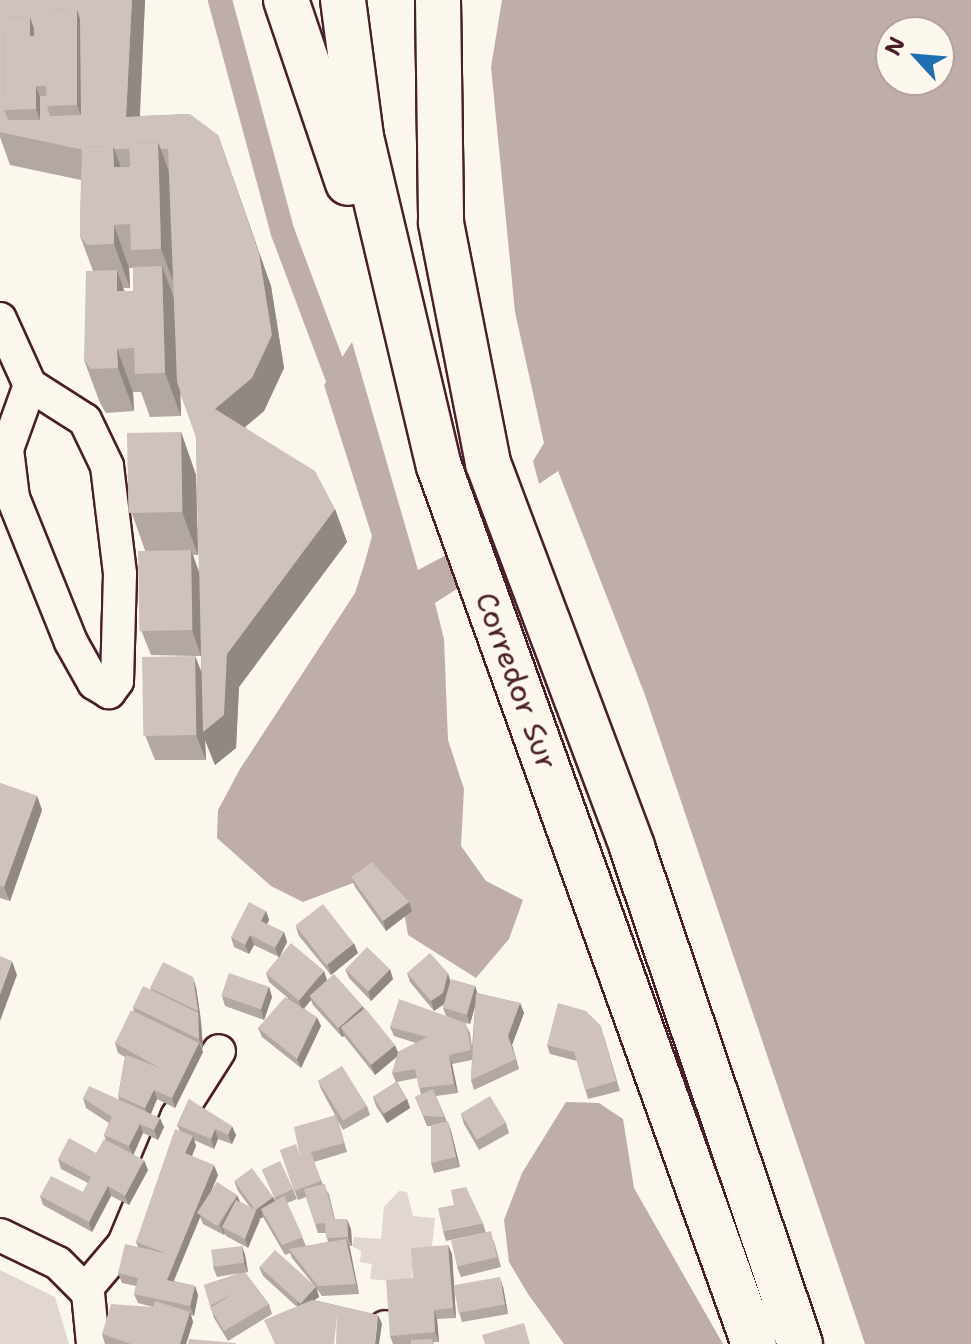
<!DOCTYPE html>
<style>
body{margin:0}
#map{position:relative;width:971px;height:1344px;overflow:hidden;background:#fbf7ec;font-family:"Shantell Sans",sans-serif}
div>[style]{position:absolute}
.green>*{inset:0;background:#e2d7d0}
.water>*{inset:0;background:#bfadaa}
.canal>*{height:24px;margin:-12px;padding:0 12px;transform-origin:12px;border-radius:12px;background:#bfadaa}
.roads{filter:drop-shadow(2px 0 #4a1f2b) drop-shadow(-2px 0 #4a1f2b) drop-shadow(0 2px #4a1f2b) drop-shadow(0 -2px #4a1f2b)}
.minor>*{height:32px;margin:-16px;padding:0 16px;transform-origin:16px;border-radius:16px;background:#fbf7ec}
.highway>*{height:44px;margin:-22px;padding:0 22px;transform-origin:22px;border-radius:22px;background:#fbf7ec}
.wall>*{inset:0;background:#b2a7a2}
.shaded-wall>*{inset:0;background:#918884}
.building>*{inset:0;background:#cfc2bc;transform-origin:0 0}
span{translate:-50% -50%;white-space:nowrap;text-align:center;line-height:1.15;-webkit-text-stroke:6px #fbf7ec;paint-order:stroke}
.street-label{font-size:30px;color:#4a1f2b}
.north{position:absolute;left:875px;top:16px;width:80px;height:80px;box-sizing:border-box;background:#fbf7ec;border:2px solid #b4a19f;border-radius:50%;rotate:296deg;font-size:22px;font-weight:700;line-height:32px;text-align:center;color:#4a1f2b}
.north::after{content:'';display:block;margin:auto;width:28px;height:36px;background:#1f6fb2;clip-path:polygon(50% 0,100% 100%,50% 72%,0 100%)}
</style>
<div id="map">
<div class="green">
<i style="clip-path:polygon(399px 1191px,407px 1192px,413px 1216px,435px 1218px,431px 1256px,414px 1254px,411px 1283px,370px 1279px,372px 1264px,360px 1262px,361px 1251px,352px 1246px,354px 1237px,381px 1239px,384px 1207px)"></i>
<i style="clip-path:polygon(0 1270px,55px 1297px,69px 1344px,0 1344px)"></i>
</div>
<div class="water">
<i style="clip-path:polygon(evenodd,502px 0,971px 0,971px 1344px,865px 1344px,645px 695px,558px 471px,539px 484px,533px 461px,544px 443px,515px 312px,491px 67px,502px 0,891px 32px,939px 32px,939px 80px,891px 80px,891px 32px)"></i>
<i style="clip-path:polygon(352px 342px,418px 570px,452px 552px,466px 583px,435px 603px,444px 639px,448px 740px,464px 789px,461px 846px,486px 881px,523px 900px,509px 939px,476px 978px,408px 935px,404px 911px,353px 883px,303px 902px,271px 886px,217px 838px,218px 810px,240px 769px,355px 593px,364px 565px,372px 536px,324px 385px)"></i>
<i style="clip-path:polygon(566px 1102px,599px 1103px,623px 1119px,634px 1188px,723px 1344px,564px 1344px,528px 1294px,509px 1262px,504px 1220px,522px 1173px)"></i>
</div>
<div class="canal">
<i style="left:220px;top:0;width:241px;rotate:74.9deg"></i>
<i style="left:283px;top:233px;width:176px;rotate:69.4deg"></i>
</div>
<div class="roads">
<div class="minor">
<i style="left:0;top:319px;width:72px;rotate:65.6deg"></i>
<i style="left:30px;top:385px;width:65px;rotate:32.5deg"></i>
<i style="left:85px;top:420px;width:51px;rotate:64.4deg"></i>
<i style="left:107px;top:466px;width:109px;rotate:83.1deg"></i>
<i style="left:120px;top:574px;width:107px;rotate:91.6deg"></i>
<i style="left:117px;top:681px;width:14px;rotate:126deg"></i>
<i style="left:109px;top:692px;width:17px;rotate:-149deg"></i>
<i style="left:94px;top:683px;width:47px;rotate:-119.3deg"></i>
<i style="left:71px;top:642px;width:155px;rotate:-111.9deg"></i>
<i style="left:13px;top:498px;width:49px;rotate:-97deg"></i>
<i style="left:7px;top:449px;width:68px;rotate:-70.2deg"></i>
<i style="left:0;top:1235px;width:64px;rotate:25.8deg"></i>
<i style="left:58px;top:1263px;width:42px;rotate:45deg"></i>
<i style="left:88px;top:1293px;width:51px;rotate:84.4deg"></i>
<i style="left:85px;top:1290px;width:60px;rotate:-49.7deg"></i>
<i style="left:124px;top:1244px;width:138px;rotate:-67.3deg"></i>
<i style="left:177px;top:1117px;width:78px;rotate:-57.5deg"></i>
<i style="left:382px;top:1344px;width:17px;rotate:-80deg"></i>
</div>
<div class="highway">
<i style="left:286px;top:0;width:193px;rotate:71.3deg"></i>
<i style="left:343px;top:0;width:138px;rotate:82.5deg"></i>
<i style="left:361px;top:137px;width:338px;rotate:76.7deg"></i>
<i style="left:439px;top:466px;width:933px;rotate:70.26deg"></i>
<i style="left:438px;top:0;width:223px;rotate:89.2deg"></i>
<i style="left:441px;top:223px;width:245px;rotate:78.9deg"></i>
<i style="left:488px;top:463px;width:410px;rotate:69.4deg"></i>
<i style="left:632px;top:847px;width:525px;rotate:71.32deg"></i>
</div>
</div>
<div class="wall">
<i style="clip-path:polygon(evenodd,0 0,145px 0,140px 116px,190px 114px,271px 286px,284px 368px,264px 411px,245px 427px,335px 509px,347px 542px,239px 687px,236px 748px,215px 765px,205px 740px,206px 760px,155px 760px,145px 735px,194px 656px,151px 655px,141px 630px,146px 553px,131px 511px,181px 432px,196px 475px,198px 555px,193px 555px,199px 571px,196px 437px,180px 392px,181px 416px,150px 417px,141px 392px,133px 392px,134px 411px,106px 413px,100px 403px,84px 360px,93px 271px,80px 236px,81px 180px,10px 165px,0 137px,0 0,129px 268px,133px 268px,133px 291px,124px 291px,123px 288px,130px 288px,129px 268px,0 0,195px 656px,201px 656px,201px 671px,195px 656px)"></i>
<i style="clip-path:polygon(0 783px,37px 796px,42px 810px,10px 901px,0 898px)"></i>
<i style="clip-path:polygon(351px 877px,412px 911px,386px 931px,355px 887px)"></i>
<i style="clip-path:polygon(evenodd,266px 911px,269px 920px,267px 924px,284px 932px,287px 942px,280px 956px,327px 980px,364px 1009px,398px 1052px,416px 1043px,394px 1036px,390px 1027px,446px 1016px,443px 1008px,444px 1004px,434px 1011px,410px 982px,407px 973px,475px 986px,477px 993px,520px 1003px,524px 1013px,512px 1045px,519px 1069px,474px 1090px,471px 1080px,472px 1060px,452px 1064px,458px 1093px,436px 1096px,451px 1131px,460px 1167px,434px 1173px,431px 1163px,431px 1126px,427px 1126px,415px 1097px,421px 1094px,417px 1078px,397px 1082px,407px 1099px,410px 1108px,387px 1123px,376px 1106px,373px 1097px,396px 1082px,392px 1073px,397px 1056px,375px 1075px,344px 1036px,342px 1037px,313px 1005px,311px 1000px,304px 1008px,321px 1026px,301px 1068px,262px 1037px,258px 1028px,288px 998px,269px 982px,266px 973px,279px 957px,254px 945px,249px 954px,234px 947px,231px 937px,266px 911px,475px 1007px,472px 1047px,470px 1033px,465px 1023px,470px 1024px,475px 1007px)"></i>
<i style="clip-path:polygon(296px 927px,358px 953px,331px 975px,299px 936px)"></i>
<i style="clip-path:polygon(345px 969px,393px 979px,371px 1001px,349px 978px)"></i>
<i style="clip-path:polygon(196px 987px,201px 1021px,203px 1049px,201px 1048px,203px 1052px,175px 1108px,157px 1099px,151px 1114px,164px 1127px,158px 1140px,143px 1133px,133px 1154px,148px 1170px,129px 1205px,111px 1196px,92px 1232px,43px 1205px,40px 1196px,83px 1192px,88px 1183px,61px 1169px,58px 1159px,96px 1153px,106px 1140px,104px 1135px,109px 1123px,86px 1108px,83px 1098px,119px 1099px,118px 1096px,125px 1057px,118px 1053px,115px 1043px,134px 1011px,133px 1007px,152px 991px,150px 988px)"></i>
<i style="clip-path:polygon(269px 987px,272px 997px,264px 1020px,225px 1006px,222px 996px)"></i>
<i style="clip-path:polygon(604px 1036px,620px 1091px,588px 1099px,577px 1061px,550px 1054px,547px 1045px)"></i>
<i style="clip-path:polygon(318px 1080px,367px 1106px,370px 1115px,343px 1130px,338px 1120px,347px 1152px,314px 1162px,323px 1185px,329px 1194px,335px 1219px,351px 1229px,352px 1246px,349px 1246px,359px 1294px,322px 1296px,317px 1289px,319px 1297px,314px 1300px,378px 1315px,382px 1324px,296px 1306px,263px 1276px,259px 1267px,313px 1284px,292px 1258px,290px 1253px,285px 1255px,263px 1217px,259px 1219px,248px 1248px,226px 1236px,225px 1233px,224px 1235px,203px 1224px,200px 1217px,174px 1281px,195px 1286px,198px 1295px,194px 1316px,191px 1315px,193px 1322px,186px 1344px,105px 1344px,102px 1334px,153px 1307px,138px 1303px,134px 1294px,136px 1286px,122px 1283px,118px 1273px,138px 1247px,136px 1242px,180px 1131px,177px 1125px,189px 1099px,236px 1135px,232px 1144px,218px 1139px,214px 1149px,194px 1140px,196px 1146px,192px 1156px,218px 1175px,207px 1201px,240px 1202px,250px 1207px,238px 1191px,234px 1181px,273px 1197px,276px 1201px,262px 1170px,293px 1189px,297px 1199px,287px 1203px,306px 1246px,328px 1242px,326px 1233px,318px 1233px,306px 1197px,298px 1200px,280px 1150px,300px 1156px,335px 1115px,321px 1089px)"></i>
<i style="clip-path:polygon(461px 1114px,506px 1123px,509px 1133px,479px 1150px,464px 1124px)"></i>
<i style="clip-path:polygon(483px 1223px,486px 1233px,494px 1241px,501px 1267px,461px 1277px,457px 1267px,479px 1234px,446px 1241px,443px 1231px)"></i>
<i style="clip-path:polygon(448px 1245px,452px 1254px,454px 1286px,503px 1287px,508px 1314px,462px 1322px,459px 1312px,454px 1287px,456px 1318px,437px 1319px,439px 1342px,433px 1342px,434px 1344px,393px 1344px,390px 1336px,413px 1278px)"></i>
<i style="clip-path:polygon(242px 1246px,245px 1255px,248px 1272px,245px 1273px,269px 1304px,272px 1314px,228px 1341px,214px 1318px,204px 1285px,240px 1273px,217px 1277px,213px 1267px)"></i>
</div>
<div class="shaded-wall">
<i style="clip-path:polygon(132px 0,145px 0,138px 150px,126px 117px)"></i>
<i style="clip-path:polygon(77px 9px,93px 52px,93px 148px,77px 105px)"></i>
<i style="clip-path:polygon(30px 17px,40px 46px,30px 36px)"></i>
<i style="clip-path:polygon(36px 86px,52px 129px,48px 142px,36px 109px)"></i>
<i style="clip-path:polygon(218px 135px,271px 286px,284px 368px,264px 411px,227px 442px,215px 409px)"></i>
<i style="clip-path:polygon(158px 142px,174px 185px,177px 292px,161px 249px)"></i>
<i style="clip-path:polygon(113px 146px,129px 189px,114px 167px)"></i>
<i style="clip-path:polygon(114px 225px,129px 268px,130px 288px,114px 244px)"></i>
<i style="clip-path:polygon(162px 266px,178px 309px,181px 416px,165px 373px)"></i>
<i style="clip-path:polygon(117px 270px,132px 313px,117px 291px)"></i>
<i style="clip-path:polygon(117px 349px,133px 392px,134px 411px,118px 368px)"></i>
<i style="clip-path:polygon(181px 432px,196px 475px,198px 555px,182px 512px)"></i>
<i style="clip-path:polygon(335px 509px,347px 542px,239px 687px,236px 748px,215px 765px,205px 740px,206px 760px,196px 735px,195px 656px,205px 681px,227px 654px)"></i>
<i style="clip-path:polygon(191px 550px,200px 576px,201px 656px,192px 630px)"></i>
<i style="clip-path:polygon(37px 796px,42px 810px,10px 901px,4px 887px)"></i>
<i style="clip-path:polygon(409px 902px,412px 911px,386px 931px,383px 921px)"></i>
<i style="clip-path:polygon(266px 911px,269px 920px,264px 930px,261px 921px)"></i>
<i style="clip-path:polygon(284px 932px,287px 942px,279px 958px,275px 948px)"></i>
<i style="clip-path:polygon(250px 935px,254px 945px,249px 954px,245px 945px)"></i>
<i style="clip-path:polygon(354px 943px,358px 953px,331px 975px,328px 965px)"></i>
<i style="clip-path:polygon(12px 961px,17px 975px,0 1021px,0 994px)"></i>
<i style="clip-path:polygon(390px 969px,393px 979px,371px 1001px,368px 991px)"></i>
<i style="clip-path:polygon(324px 971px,327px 980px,310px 996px,311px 1000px,302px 1011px,299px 1001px)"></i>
<i style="clip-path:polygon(448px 973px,451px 983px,447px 1002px,434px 1011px,431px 1001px)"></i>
<i style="clip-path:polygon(193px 977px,196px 987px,201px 1021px,198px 1011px)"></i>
<i style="clip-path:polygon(475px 986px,478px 995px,470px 1024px,467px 1015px)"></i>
<i style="clip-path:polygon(269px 987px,272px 997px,264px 1020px,261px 1010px)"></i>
<i style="clip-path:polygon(520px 1003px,524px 1013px,512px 1045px,519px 1069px,508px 1036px)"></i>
<i style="clip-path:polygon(363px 1006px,366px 1015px,341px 1028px,344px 1036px,342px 1037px,339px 1028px)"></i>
<i style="clip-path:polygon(198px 1013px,201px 1023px,203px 1049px,199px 1039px)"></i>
<i style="clip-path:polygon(317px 1017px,321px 1026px,301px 1068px,297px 1059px)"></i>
<i style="clip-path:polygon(199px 1043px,203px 1052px,175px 1108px,172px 1098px)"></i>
<i style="clip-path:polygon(395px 1045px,399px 1055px,375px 1075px,371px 1065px)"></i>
<i style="clip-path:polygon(449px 1055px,452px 1064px,458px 1093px,454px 1084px)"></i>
<i style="clip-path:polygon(154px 1090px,157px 1099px,149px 1118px,145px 1108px)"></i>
<i style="clip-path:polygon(407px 1099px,410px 1108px,387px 1123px,383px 1114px)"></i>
<i style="clip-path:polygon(160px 1118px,164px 1127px,158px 1140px,154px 1130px)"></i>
<i style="clip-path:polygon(448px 1121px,451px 1131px,460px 1167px,456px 1157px)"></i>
<i style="clip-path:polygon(140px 1124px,143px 1133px,133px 1156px,129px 1146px)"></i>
<i style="clip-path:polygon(232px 1126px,236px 1135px,232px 1144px,228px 1135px)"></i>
<i style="clip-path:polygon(215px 1129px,218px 1139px,214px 1149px,211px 1139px)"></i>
<i style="clip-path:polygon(193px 1136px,196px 1146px,189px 1163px,185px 1153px)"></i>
<i style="clip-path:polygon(144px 1160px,148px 1170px,129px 1205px,125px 1196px)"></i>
<i style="clip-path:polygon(214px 1165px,218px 1175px,170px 1289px,167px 1280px)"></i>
<i style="clip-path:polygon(108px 1186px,111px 1196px,92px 1232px,89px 1222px)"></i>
<i style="clip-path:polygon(237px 1195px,241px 1204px,222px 1227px,225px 1233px,224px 1235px,220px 1225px)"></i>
<i style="clip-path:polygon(273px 1197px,277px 1206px,261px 1209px,263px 1217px,260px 1219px,256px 1210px)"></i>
<i style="clip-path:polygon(256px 1210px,260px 1220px,248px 1248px,245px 1239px)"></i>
<i style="clip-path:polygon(347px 1219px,351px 1229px,352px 1246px,348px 1237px)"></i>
<i style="clip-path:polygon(346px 1239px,350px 1248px,359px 1294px,356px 1284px)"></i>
<i style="clip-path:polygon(448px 1245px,452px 1254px,456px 1318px,453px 1308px)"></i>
<i style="clip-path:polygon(242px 1246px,245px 1255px,248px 1272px,244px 1263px)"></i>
<i style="clip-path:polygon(500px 1277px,503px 1287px,508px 1314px,505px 1305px)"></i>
<i style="clip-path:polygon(195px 1286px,198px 1295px,194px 1316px,190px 1306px)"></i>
<i style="clip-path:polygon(316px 1287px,319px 1297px,300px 1310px,297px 1301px)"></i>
<i style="clip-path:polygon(434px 1310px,437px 1319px,439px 1342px,435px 1332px)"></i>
<i style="clip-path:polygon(190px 1312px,193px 1322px,186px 1344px,180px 1344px)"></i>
<i style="clip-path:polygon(378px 1315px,382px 1324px,379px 1344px,375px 1344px)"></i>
</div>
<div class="building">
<i style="clip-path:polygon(evenodd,0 0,132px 0,126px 117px,190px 114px,218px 135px,259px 253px,272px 335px,252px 378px,215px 409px,315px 471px,335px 509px,227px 654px,224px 715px,203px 732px,196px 437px,177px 382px,168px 149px,161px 149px,158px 142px,129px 143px,129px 149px,114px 149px,113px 146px,82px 147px,82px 149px,79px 149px,0 132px,0 0,77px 9px,80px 19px,81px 115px,50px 116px,47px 106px,47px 96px,40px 96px,40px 120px,8px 120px,4px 110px,3px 18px,30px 17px,34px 28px,34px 36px,44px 36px,44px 10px,77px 9px)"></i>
<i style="clip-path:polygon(77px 9px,77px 105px,47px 106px,46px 86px,36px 86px,36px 109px,4px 110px,3px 18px,30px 17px,30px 36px,44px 36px,44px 10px)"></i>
<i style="clip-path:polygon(158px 142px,161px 249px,131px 250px,130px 224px,114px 225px,114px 244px,87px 245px,80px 236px,82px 147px,113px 146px,114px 167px,130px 167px,129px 143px)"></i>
<i style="clip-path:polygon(162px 266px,165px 373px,135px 374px,134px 348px,117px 349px,118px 368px,91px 369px,84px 360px,86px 271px,117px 270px,117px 291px,133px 291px,133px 267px)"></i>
<i style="left:181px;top:432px;width:80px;height:54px;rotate:89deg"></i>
<i style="left:191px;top:550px;width:80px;height:53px;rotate:89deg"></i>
<i style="left:195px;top:656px;width:79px;height:53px;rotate:89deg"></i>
<i style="clip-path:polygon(0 783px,37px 796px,4px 887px,0 886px)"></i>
<i style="clip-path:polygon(372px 862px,409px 902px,383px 921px,351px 877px)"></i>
<i style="clip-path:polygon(249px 902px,266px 911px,261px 921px,284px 932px,275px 948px,250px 935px,245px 945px,231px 937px)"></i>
<i style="left:323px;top:904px;width:50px;height:35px;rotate:52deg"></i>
<i style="left:291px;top:943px;width:43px;height:39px;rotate:40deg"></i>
<i style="left:367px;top:947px;width:32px;height:31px;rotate:44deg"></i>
<i style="clip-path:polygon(430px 953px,448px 973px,443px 993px,431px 1001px,407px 973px)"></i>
<i style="clip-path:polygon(0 956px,12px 961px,0 994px)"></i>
<i style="clip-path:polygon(163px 962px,193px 977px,198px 1011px,150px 988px)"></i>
<i style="left:229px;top:973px;width:42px;height:24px;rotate:19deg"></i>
<i style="left:334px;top:974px;width:43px;height:33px;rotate:48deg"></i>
<i style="left:451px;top:979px;width:25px;height:30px;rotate:16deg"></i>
<i style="clip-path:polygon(143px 986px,198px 1013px,199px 1039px,133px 1007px)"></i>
<i style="clip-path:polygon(476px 993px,520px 1003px,508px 1036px,516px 1059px,471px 1080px)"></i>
<i style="clip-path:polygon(285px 997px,317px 1017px,297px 1059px,258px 1028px)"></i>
<i style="clip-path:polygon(399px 999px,466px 1023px,471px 1050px,449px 1055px,454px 1084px,419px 1088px,415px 1069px,392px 1073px,398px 1052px,427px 1037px,390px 1027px)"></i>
<i style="clip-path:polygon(558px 1003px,586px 1011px,601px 1026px,616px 1081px,585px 1090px,574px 1052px,547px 1045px)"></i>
<i style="left:365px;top:1008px;width:48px;height:31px;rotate:51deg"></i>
<i style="clip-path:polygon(131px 1010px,199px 1043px,172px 1098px,154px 1090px,145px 1108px,118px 1096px,126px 1055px,160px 1068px,115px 1043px)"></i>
<i style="left:342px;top:1066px;width:47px;height:28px;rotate:58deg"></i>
<i style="left:396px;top:1082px;width:20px;height:27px;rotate:57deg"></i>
<i style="clip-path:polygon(89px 1086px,160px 1118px,154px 1130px,140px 1124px,129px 1146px,104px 1135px,112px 1117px,83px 1098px)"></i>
<i style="clip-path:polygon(433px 1089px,444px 1117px,423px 1116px,415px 1097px)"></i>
<i style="left:490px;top:1096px;width:31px;height:34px;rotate:59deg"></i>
<i style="clip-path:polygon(189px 1099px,232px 1126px,228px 1135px,215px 1129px,211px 1139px,177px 1125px)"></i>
<i style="clip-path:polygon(336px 1115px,344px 1143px,311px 1152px,321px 1181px,294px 1191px,280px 1150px,296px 1144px,300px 1157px,294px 1127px)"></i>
<i style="clip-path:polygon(448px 1121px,456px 1157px,431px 1163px,431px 1125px)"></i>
<i style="clip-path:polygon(175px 1129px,193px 1136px,185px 1153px,214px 1165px,167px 1280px,195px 1286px,190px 1306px,134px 1294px,138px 1278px,118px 1273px,125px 1244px,168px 1254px,136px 1242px)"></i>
<i style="clip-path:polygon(69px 1138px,96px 1153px,104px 1139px,144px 1160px,125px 1196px,108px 1186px,89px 1222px,40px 1196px,51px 1176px,83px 1192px,91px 1177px,58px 1159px)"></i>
<i style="left:280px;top:1161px;width:31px;height:20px;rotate:65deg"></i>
<i style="left:252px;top:1168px;width:36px;height:22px;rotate:54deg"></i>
<i style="left:217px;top:1182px;width:24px;height:37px;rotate:33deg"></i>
<i style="clip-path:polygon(325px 1184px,334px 1219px,347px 1219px,348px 1237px,326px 1238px,325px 1223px,315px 1224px,304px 1189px)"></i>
<i style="clip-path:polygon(466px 1187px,483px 1223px,443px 1231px,438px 1208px,454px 1205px,451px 1190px)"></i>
<i style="clip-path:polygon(284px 1196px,303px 1237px,282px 1245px,261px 1209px)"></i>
<i style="clip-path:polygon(236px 1200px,256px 1210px,245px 1239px,222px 1227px)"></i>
<i style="left:491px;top:1231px;width:27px;height:41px;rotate:77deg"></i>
<i style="clip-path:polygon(346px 1239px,356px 1284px,318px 1286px,289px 1249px)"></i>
<i style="clip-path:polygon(448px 1245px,453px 1308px,434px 1310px,435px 1332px,390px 1336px,386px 1280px,413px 1278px,411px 1248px)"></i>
<i style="left:242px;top:1246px;width:17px;height:31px;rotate:83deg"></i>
<i style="left:275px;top:1250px;width:55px;height:23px;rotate:42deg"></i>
<i style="clip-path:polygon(245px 1272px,269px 1304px,224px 1331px,210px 1308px,236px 1292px,210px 1306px,204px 1285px)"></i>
<i style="left:500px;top:1277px;width:28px;height:47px;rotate:80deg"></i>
<i style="clip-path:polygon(312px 1300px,378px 1315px,375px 1344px,336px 1344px,337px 1315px,334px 1344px,275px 1344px,264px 1320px)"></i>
<i style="clip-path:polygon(155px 1301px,190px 1312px,180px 1344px,131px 1344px,102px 1334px,111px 1304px,153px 1307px)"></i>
<i style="clip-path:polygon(524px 1323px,530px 1344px,485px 1344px,482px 1335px)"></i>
<i style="clip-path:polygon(189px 1339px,236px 1343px,236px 1344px,188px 1344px)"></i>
<i style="clip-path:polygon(432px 1339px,433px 1344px,411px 1344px,411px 1340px)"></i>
</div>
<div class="street-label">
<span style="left:516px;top:681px;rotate:70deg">Corredor Sur</span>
</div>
<div class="north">N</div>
</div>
